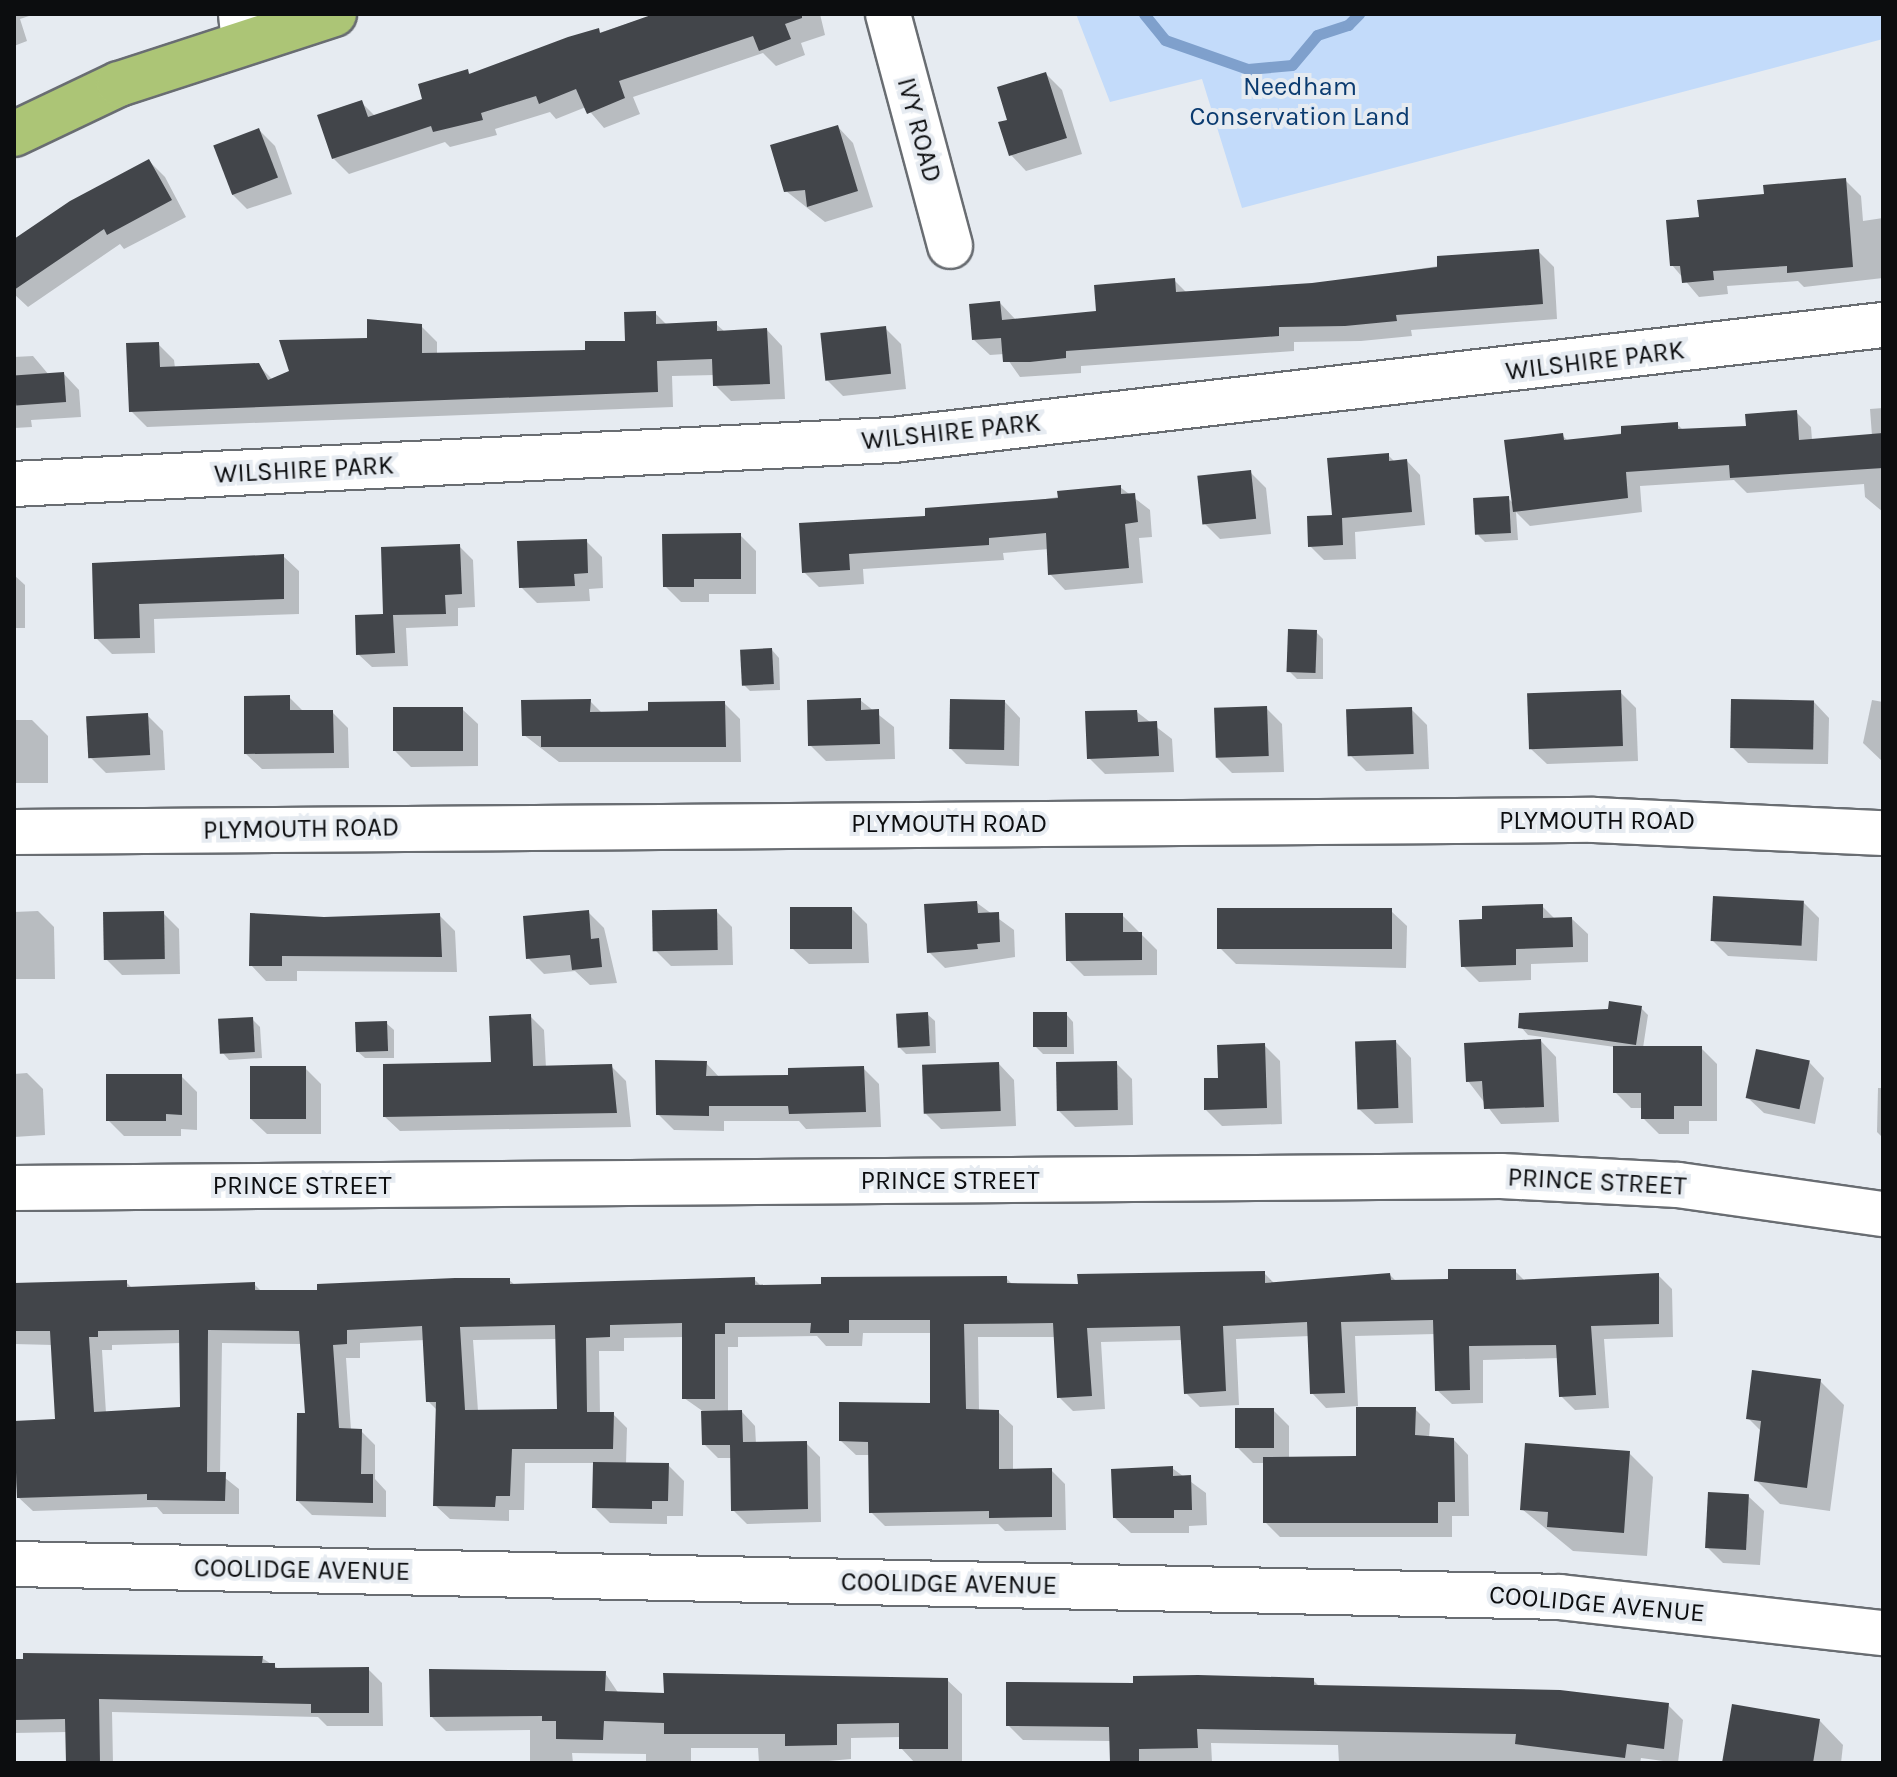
<!DOCTYPE html>
<style>
body{margin:0}
#map{position:relative;width:1897px;height:1777px;overflow:hidden;background:#e6ebf1;font-family:Karla,sans-serif}
div>[style]{position:absolute}
.green>*{inset:0;background:#c3dbfa}
.shadow>*{inset:0;background:#0003}
.stream>*{height:11px;margin:-5.5px;padding:0 5.5px;transform-origin:5.5px;border-radius:5.5px;background:#7fa0cc}
.building>*{inset:0;background:#42454a;transform-origin:0 0}
.roads{filter:drop-shadow(2px 0 #696d72) drop-shadow(-2px 0 #696d72) drop-shadow(0 2px #696d72) drop-shadow(0 -2px #696d72)}
.minor>*{height:44px;margin:-22px;padding:0 22px;transform-origin:22px;border-radius:22px;background:#fff}
.major>*{height:44px;margin:-22px;padding:0 22px;transform-origin:22px;border-radius:22px;background:#acc576}
span{translate:-50% -50%;white-space:nowrap;text-align:center;line-height:1.15;-webkit-text-stroke:8px #e6ebf1;paint-order:stroke}
.park-label{font-size:26px;color:#0b3b70}
.street-label{font-size:26px;color:#0c0d0f}
.frame{position:absolute;inset:0;border:16px solid #0c0d0f;pointer-events:none}
</style>
<div id="map">
<div class="green">
<i style="clip-path:polygon(1076px 14px,1883px 14px,1883px 39px,1242px 208px,1202px 79px,1110px 102px)"></i>
</div>
<div class="shadow">
<i style="clip-path:polygon(14px 14px,35px 14px,20px 19px,27px 41px,14px 46px)"></i>
<i style="clip-path:polygon(657px 14px,820px 14px,825px 35px,801px 43px,805px 55px,776px 66px,763px 53px,633px 97px,640px 114px,604px 128px,586px 107px,556px 119px,550px 112px,495px 129px,497px 135px,450px 147px,445px 142px,349px 174px,333px 158px,361px 102px,376px 117px,425px 101px,467px 71px,471px 75px)"></i>
<i style="clip-path:polygon(1046px 74px,1062px 90px,1082px 154px,1026px 171px,1011px 155px)"></i>
<i style="clip-path:polygon(838px 127px,853px 143px,873px 207px,825px 222px,786px 191px)"></i>
<i style="clip-path:polygon(259px 130px,275px 146px,292px 194px,247px 209px,231px 193px)"></i>
<i style="clip-path:polygon(149px 161px,165px 177px,186px 217px,124px 249px,120px 244px,28px 307px,14px 294px,14px 242px)"></i>
<i style="clip-path:polygon(1845px 180px,1861px 196px,1863px 221px,1883px 218px,1883px 278px,1804px 287px,1798px 281px,1727px 286px,1728px 294px,1699px 297px,1672px 265px,1701px 219px,1766px 196px)"></i>
<i style="clip-path:polygon(1538px 251px,1554px 267px,1557px 319px,1411px 330px,1412px 336px,1361px 341px,1294px 342px,1294px 351px,1081px 366px,1081px 373px,1020px 377px,1004px 354px,990px 355px,974px 340px,1000px 303px,1015px 319px,1098px 313px,1174px 280px,1187px 293px,1312px 285px)"></i>
<i style="clip-path:polygon(655px 313px,668px 326px,716px 324px,725px 332px,767px 330px,782px 346px,785px 399px,731px 401px,715px 385px,715px 375px,672px 376px,673px 407px,147px 427px,131px 411px,158px 344px,174px 360px,175px 368px,258px 365px,273px 380px,369px 340px,421px 326px,437px 342px,437px 355px,587px 352px,627px 342px)"></i>
<i style="clip-path:polygon(885px 328px,901px 344px,906px 389px,843px 396px,827px 380px)"></i>
<i style="clip-path:polygon(33px 356px,49px 375px,64px 374px,79px 390px,81px 417px,31px 420px,32px 427px,14px 428px,14px 357px)"></i>
<i style="clip-path:polygon(1883px 408px,1883px 512px,1865px 497px,1864px 484px,1747px 493px,1734px 480px,1640px 486px,1642px 512px,1530px 526px,1516px 512px,1518px 540px,1485px 542px,1478px 535px,1508px 498px,1514px 504px,1562px 435px,1569px 442px,1677px 424px,1684px 431px,1748px 427px,1796px 412px,1811px 427px,1812px 440px,1872px 436px,1870px 409px)"></i>
<i style="clip-path:polygon(1388px 455px,1395px 462px,1407px 461px,1420px 475px,1425px 525px,1355px 532px,1356px 559px,1324px 560px,1310px 546px)"></i>
<i style="clip-path:polygon(1250px 472px,1266px 488px,1271px 534px,1220px 539px,1204px 523px)"></i>
<i style="clip-path:polygon(1120px 487px,1150px 510px,1152px 537px,1139px 538px,1143px 583px,1065px 590px,1050px 574px,1049px 549px,1003px 553px,1004px 560px,863px 569px,864px 584px,819px 587px,804px 572px,927px 518px)"></i>
<i style="clip-path:polygon(740px 535px,756px 551px,756px 594px,709px 594px,709px 602px,681px 602px,665px 586px)"></i>
<i style="clip-path:polygon(586px 541px,602px 557px,603px 588px,589px 589px,590px 601px,537px 603px,521px 587px)"></i>
<i style="clip-path:polygon(459px 546px,473px 560px,475px 607px,458px 608px,458px 626px,406px 628px,408px 666px,372px 667px,358px 654px,386px 615px)"></i>
<i style="clip-path:polygon(283px 556px,299px 571px,299px 614px,154px 619px,155px 653px,112px 654px,96px 638px,94px 565px)"></i>
<i style="clip-path:polygon(14px 575px,25px 585px,25px 628px,14px 628px)"></i>
<i style="clip-path:polygon(1316px 632px,1323px 639px,1323px 679px,1297px 679px,1290px 672px)"></i>
<i style="clip-path:polygon(772px 650px,779px 658px,780px 690px,750px 691px,743px 684px)"></i>
<i style="clip-path:polygon(1620px 692px,1636px 708px,1638px 761px,1547px 764px,1531px 749px)"></i>
<i style="clip-path:polygon(289px 697px,304px 712px,332px 712px,348px 728px,349px 768px,262px 769px,246px 754px)"></i>
<i style="clip-path:polygon(860px 700px,894px 727px,895px 759px,826px 761px,810px 745px)"></i>
<i style="clip-path:polygon(1872px 700px,1883px 702px,1883px 762px,1863px 743px)"></i>
<i style="clip-path:polygon(590px 701px,603px 714px,724px 703px,740px 719px,741px 762px,559px 762px,524px 735px)"></i>
<i style="clip-path:polygon(1005px 702px,1020px 718px,1019px 766px,966px 764px,950px 748px)"></i>
<i style="clip-path:polygon(1814px 702px,1829px 718px,1828px 764px,1748px 763px,1732px 747px)"></i>
<i style="clip-path:polygon(1266px 708px,1282px 724px,1284px 772px,1232px 773px,1216px 757px)"></i>
<i style="clip-path:polygon(462px 709px,478px 724px,478px 766px,411px 767px,395px 751px)"></i>
<i style="clip-path:polygon(1411px 709px,1427px 725px,1429px 769px,1366px 771px,1350px 755px)"></i>
<i style="clip-path:polygon(1137px 712px,1172px 739px,1174px 772px,1105px 774px,1089px 758px)"></i>
<i style="clip-path:polygon(147px 715px,163px 731px,165px 770px,106px 773px,90px 757px)"></i>
<i style="clip-path:polygon(14px 720px,32px 720px,48px 736px,48px 783px,14px 783px)"></i>
<i style="clip-path:polygon(1803px 902px,1819px 918px,1817px 961px,1728px 956px,1712px 940px)"></i>
<i style="clip-path:polygon(977px 903px,1014px 930px,1015px 957px,945px 968px,929px 952px)"></i>
<i style="clip-path:polygon(1542px 906px,1555px 919px,1572px 919px,1588px 934px,1588px 962px,1531px 964px,1531px 980px,1479px 982px,1463px 966px,1484px 921px)"></i>
<i style="clip-path:polygon(852px 909px,867px 924px,869px 963px,809px 964px,793px 949px)"></i>
<i style="clip-path:polygon(38px 911px,54px 927px,55px 979px,16px 979px,14px 912px)"></i>
<i style="clip-path:polygon(716px 911px,732px 927px,733px 965px,671px 966px,655px 950px)"></i>
<i style="clip-path:polygon(1391px 911px,1407px 926px,1406px 968px,1236px 964px,1220px 948px)"></i>
<i style="clip-path:polygon(588px 912px,604px 928px,617px 983px,590px 985px,575px 971px,544px 974px,528px 958px)"></i>
<i style="clip-path:polygon(163px 913px,179px 929px,180px 974px,122px 975px,106px 959px)"></i>
<i style="clip-path:polygon(439px 915px,455px 931px,457px 972px,297px 971px,297px 981px,266px 981px,251px 965px,324px 919px)"></i>
<i style="clip-path:polygon(1122px 915px,1157px 950px,1157px 975px,1084px 976px,1068px 960px)"></i>
<i style="clip-path:polygon(1641px 1008px,1648px 1015px,1643px 1048px,1701px 1048px,1717px 1064px,1717px 1121px,1689px 1121px,1689px 1134px,1659px 1134px,1643px 1118px,1643px 1108px,1631px 1108px,1615px 1092px,1615px 1047px,1528px 1035px,1521px 1027px)"></i>
<i style="clip-path:polygon(927px 1014px,935px 1021px,936px 1053px,906px 1054px,899px 1047px)"></i>
<i style="clip-path:polygon(1066px 1014px,1073px 1022px,1074px 1054px,1043px 1054px,1036px 1047px)"></i>
<i style="clip-path:polygon(530px 1016px,544px 1030px,546px 1068px,611px 1066px,626px 1081px,631px 1127px,400px 1131px,385px 1117px,493px 1064px)"></i>
<i style="clip-path:polygon(252px 1019px,260px 1027px,262px 1058px,229px 1060px,222px 1052px)"></i>
<i style="clip-path:polygon(386px 1023px,394px 1030px,394px 1058px,365px 1058px,357px 1051px)"></i>
<i style="clip-path:polygon(1541px 1041px,1556px 1057px,1559px 1122px,1501px 1124px,1468px 1081px)"></i>
<i style="clip-path:polygon(1396px 1042px,1411px 1058px,1413px 1123px,1375px 1124px,1359px 1109px)"></i>
<i style="clip-path:polygon(1264px 1045px,1280px 1061px,1282px 1124px,1222px 1126px,1206px 1110px,1220px 1080px)"></i>
<i style="clip-path:polygon(1809px 1062px,1824px 1078px,1815px 1124px,1764px 1113px,1748px 1098px)"></i>
<i style="clip-path:polygon(706px 1063px,720px 1078px,790px 1077px,863px 1068px,879px 1084px,881px 1127px,806px 1129px,799px 1121px,724px 1121px,724px 1131px,674px 1130px,658px 1114px)"></i>
<i style="clip-path:polygon(1116px 1063px,1132px 1079px,1133px 1125px,1075px 1127px,1059px 1111px)"></i>
<i style="clip-path:polygon(999px 1064px,1014px 1080px,1016px 1126px,941px 1129px,925px 1113px)"></i>
<i style="clip-path:polygon(305px 1068px,321px 1084px,321px 1134px,267px 1134px,251px 1119px)"></i>
<i style="clip-path:polygon(27px 1073px,43px 1089px,45px 1135px,14px 1137px,14px 1074px)"></i>
<i style="clip-path:polygon(181px 1076px,197px 1092px,197px 1130px,181px 1129px,181px 1136px,124px 1136px,108px 1120px)"></i>
<i style="clip-path:polygon(1878px 1088px,1883px 1088px,1883px 1138px,1877px 1132px)"></i>
<i style="clip-path:polygon(evenodd,1515px 1271px,1525px 1281px,1658px 1275px,1672px 1289px,1673px 1337px,1604px 1339px,1609px 1408px,1575px 1410px,1561px 1396px,1559px 1358px,1483px 1360px,1483px 1403px,1452px 1404px,1437px 1390px,1435px 1334px,1355px 1336px,1358px 1406px,1326px 1408px,1312px 1393px,1310px 1336px,1236px 1339px,1239px 1405px,1200px 1407px,1186px 1393px,1183px 1340px,1101px 1342px,1105px 1409px,1073px 1411px,1059px 1397px,1056px 1337px,978px 1337px,979px 1411px,998px 1412px,1013px 1426px,1013px 1471px,1051px 1470px,1065px 1484px,1066px 1530px,1005px 1531px,998px 1524px,885px 1526px,871px 1512px,870px 1455px,856px 1455px,841px 1441px,932px 1405px,932px 1333px,863px 1333px,862px 1346px,826px 1346px,817px 1336px,738px 1337px,738px 1347px,728px 1347px,728px 1412px,742px 1412px,755px 1426px,756px 1444px,806px 1443px,820px 1457px,821px 1522px,747px 1524px,733px 1510px,732px 1458px,718px 1458px,704px 1444px,704px 1412px,684px 1398px,684px 1337px,624px 1338px,624px 1351px,599px 1351px,600px 1414px,613px 1414px,627px 1428px,626px 1464px,668px 1465px,684px 1481px,683px 1516px,667px 1516px,667px 1524px,610px 1523px,594px 1507px,595px 1463px,525px 1463px,524px 1510px,509px 1510px,509px 1521px,450px 1519px,435px 1505px,438px 1411px,428px 1401px,425px 1340px,360px 1343px,360px 1358px,346px 1358px,351px 1430px,361px 1431px,375px 1445px,375px 1479px,386px 1491px,386px 1517px,312px 1515px,298px 1501px,307px 1415px,302px 1344px,222px 1343px,220px 1474px,239px 1489px,239px 1514px,163px 1514px,157px 1507px,33px 1511px,18px 1497px,14px 1468px,14px 1423px,57px 1421px,53px 1345px,14px 1344px,14px 1283px,126px 1282px,133px 1289px,254px 1284px,262px 1292px,319px 1292px,509px 1280px,515px 1285px,754px 1279px,762px 1287px,1006px 1278px,1013px 1285px,1080px 1286px,1264px 1273px,1275px 1284px,1390px 1275px,1397px 1282px,1450px 1281px,1515px 1271px,557px 1339px,559px 1411px,478px 1411px,473px 1340px,557px 1339px,1515px 1271px,181px 1343px,182px 1409px,106px 1413px,102px 1350px,112px 1350px,112px 1345px,181px 1343px)"></i>
<i style="clip-path:polygon(1820px 1381px,1844px 1405px,1830px 1511px,1780px 1504px,1756px 1480px,1762px 1432px,1748px 1418px)"></i>
<i style="clip-path:polygon(1415px 1409px,1430px 1424px,1429px 1438px,1454px 1440px,1468px 1455px,1469px 1516px,1452px 1516px,1452px 1537px,1280px 1537px,1265px 1522px,1265px 1463px,1253px 1463px,1237px 1447px,1273px 1410px,1289px 1426px,1289px 1458px,1358px 1458px)"></i>
<i style="clip-path:polygon(1629px 1453px,1653px 1477px,1647px 1556px,1573px 1551px,1522px 1509px)"></i>
<i style="clip-path:polygon(1172px 1468px,1206px 1493px,1207px 1525px,1189px 1526px,1189px 1533px,1131px 1533px,1115px 1518px)"></i>
<i style="clip-path:polygon(1748px 1496px,1764px 1511px,1760px 1565px,1723px 1563px,1707px 1547px)"></i>
<i style="clip-path:polygon(262px 1658px,279px 1669px,368px 1669px,382px 1683px,383px 1726px,327px 1726px,318px 1717px,112px 1712px,113px 1763px,68px 1763px,67px 1732px,14px 1733px,14px 1661px)"></i>
<i style="clip-path:polygon(605px 1673px,619px 1694px,666px 1695px,947px 1680px,962px 1694px,962px 1763px,915px 1763px,901px 1748px,901px 1737px,851px 1738px,851px 1759px,806px 1763px,759px 1763px,758px 1748px,691px 1748px,691px 1763px,646px 1763px,646px 1754px,572px 1753px,573px 1763px,530px 1763px,530px 1730px,446px 1731px,431px 1716px)"></i>
<i style="clip-path:polygon(1313px 1680px,1320px 1687px,1668px 1705px,1683px 1720px,1678px 1763px,1641px 1758px,1640px 1763px,1339px 1763px,1338px 1745px,1211px 1743px,1212px 1762px,1113px 1763px,1111px 1741px,1023px 1740px,1008px 1725px,1135px 1685px)"></i>
<i style="clip-path:polygon(1820px 1721px,1843px 1745px,1841px 1763px,1724px 1763px)"></i>
</div>
<div class="stream">
<i style="left:1144px;top:14px;width:33px;rotate:51deg"></i>
<i style="left:1165px;top:40px;width:88px;rotate:19.3deg"></i>
<i style="left:1248px;top:69px;width:44px;rotate:-5.2deg"></i>
<i style="left:1292px;top:65px;width:39px;rotate:-50deg"></i>
<i style="left:1317px;top:35px;width:33px;rotate:-18deg"></i>
<i style="left:1348px;top:25px;width:16px;rotate:-45deg"></i>
</div>
<div class="building">
<i style="clip-path:polygon(654px 14px,802px 14px,802px 18px,785px 24px,791px 39px,759px 51px,753px 36px,619px 81px,625px 98px,587px 114px,576px 89px,539px 104px,536px 96px,481px 113px,483px 120px,433px 132px,431px 126px,332px 159px,317px 115px,362px 100px,368px 117px,422px 99px,418px 84px,468px 69px,469px 74px,568px 37px,599px 28px,600px 33px)"></i>
<i style="clip-path:polygon(1046px 72px,1067px 138px,1009px 156px,998px 122px,1007px 120px,997px 87px)"></i>
<i style="clip-path:polygon(838px 125px,858px 191px,807px 207px,805px 190px,784px 192px,770px 145px)"></i>
<i style="left:259px;top:128px;width:53px;height:49px;rotate:69deg"></i>
<i style="clip-path:polygon(149px 159px,172px 200px,107px 235px,104px 229px,14px 290px,14px 239px,70px 201px)"></i>
<i style="clip-path:polygon(1846px 178px,1853px 267px,1787px 273px,1787px 266px,1713px 271px,1714px 280px,1682px 283px,1680px 266px,1670px 266px,1666px 220px,1699px 217px,1697px 200px,1764px 194px,1763px 185px)"></i>
<i style="clip-path:polygon(1539px 249px,1543px 304px,1396px 315px,1397px 321px,1345px 326px,1279px 327px,1279px 336px,1066px 351px,1066px 358px,1030px 362px,1003px 362px,1001px 338px,972px 340px,969px 304px,1000px 301px,1002px 320px,1096px 311px,1094px 285px,1175px 278px,1176px 292px,1312px 283px,1437px 267px,1437px 256px)"></i>
<i style="clip-path:polygon(656px 311px,656px 324px,717px 321px,717px 331px,767px 328px,770px 384px,713px 386px,712px 359px,657px 361px,658px 392px,129px 412px,126px 343px,159px 342px,160px 367px,259px 363px,268px 380px,289px 371px,279px 340px,367px 338px,367px 319px,422px 324px,422px 353px,585px 350px,585px 341px,625px 341px,624px 312px)"></i>
<i style="left:886px;top:326px;width:48px;height:66px;rotate:84deg"></i>
<i style="left:64px;top:372px;width:30px;height:50px;rotate:86deg"></i>
<i style="clip-path:polygon(1797px 410px,1799px 440px,1883px 433px,1883px 468px,1730px 478px,1729px 465px,1626px 472px,1628px 498px,1513px 512px,1504px 440px,1563px 433px,1564px 440px,1621px 434px,1621px 426px,1678px 422px,1678px 429px,1746px 426px,1745px 414px)"></i>
<i style="clip-path:polygon(1389px 453px,1389px 461px,1407px 459px,1412px 512px,1342px 518px,1343px 545px,1308px 547px,1307px 516px,1332px 515px,1327px 458px)"></i>
<i style="left:1251px;top:470px;width:49px;height:54px;rotate:84deg"></i>
<i style="clip-path:polygon(1121px 485px,1121px 494px,1135px 493px,1138px 522px,1125px 524px,1129px 568px,1048px 575px,1046px 533px,989px 538px,989px 545px,849px 554px,850px 570px,802px 573px,799px 523px,925px 516px,925px 508px,1058px 498px,1057px 491px)"></i>
<i style="left:1509px;top:496px;width:37px;height:36px;rotate:87deg"></i>
<i style="clip-path:polygon(741px 533px,741px 579px,694px 579px,694px 587px,663px 587px,662px 534px)"></i>
<i style="clip-path:polygon(587px 539px,588px 573px,574px 574px,575px 586px,519px 588px,517px 541px)"></i>
<i style="clip-path:polygon(460px 544px,462px 594px,445px 595px,446px 614px,393px 615px,395px 653px,356px 655px,355px 615px,383px 614px,381px 547px)"></i>
<i style="clip-path:polygon(284px 554px,284px 599px,139px 604px,140px 638px,94px 639px,92px 563px)"></i>
<i style="left:1288px;top:629px;width:29px;height:43px;rotate:2deg"></i>
<i style="left:772px;top:648px;width:36px;height:32px;rotate:87deg"></i>
<i style="left:1621px;top:690px;width:56px;height:94px;rotate:88deg"></i>
<i style="clip-path:polygon(290px 695px,290px 710px,333px 710px,334px 753px,244px 754px,244px 696px)"></i>
<i style="clip-path:polygon(861px 698px,861px 710px,879px 709px,880px 744px,808px 746px,807px 700px)"></i>
<i style="clip-path:polygon(591px 699px,590px 712px,648px 711px,648px 702px,725px 701px,726px 747px,541px 747px,541px 736px,522px 736px,521px 700px)"></i>
<i style="left:950px;top:699px;width:55px;height:50px;rotate:1deg"></i>
<i style="left:1731px;top:699px;width:83px;height:49px;rotate:1deg"></i>
<i style="left:1267px;top:706px;width:50px;height:53px;rotate:88deg"></i>
<i style="left:463px;top:707px;width:44px;height:70px;rotate:90deg"></i>
<i style="left:1412px;top:707px;width:47px;height:66px;rotate:88deg"></i>
<i style="clip-path:polygon(1137px 710px,1138px 722px,1157px 721px,1159px 756px,1087px 759px,1085px 711px)"></i>
<i style="left:148px;top:713px;width:42px;height:62px;rotate:87deg"></i>
<i style="left:1713px;top:896px;width:91px;height:45px;rotate:3deg"></i>
<i style="clip-path:polygon(977px 901px,978px 913px,999px 912px,1000px 942px,977px 944px,978px 949px,927px 953px,924px 904px)"></i>
<i style="clip-path:polygon(1543px 904px,1543px 918px,1572px 917px,1573px 947px,1516px 949px,1516px 965px,1461px 967px,1459px 920px,1482px 919px,1482px 906px)"></i>
<i style="left:790px;top:907px;width:62px;height:42px"></i>
<i style="left:1217px;top:908px;width:175px;height:41px"></i>
<i style="left:717px;top:909px;width:41px;height:65px;rotate:89deg"></i>
<i style="clip-path:polygon(589px 910px,591px 939px,599px 938px,602px 967px,572px 970px,570px 955px,526px 959px,523px 916px)"></i>
<i style="left:164px;top:911px;width:48px;height:61px;rotate:89deg"></i>
<i style="clip-path:polygon(250px 913px,324px 917px,440px 913px,442px 957px,282px 956px,282px 966px,249px 966px)"></i>
<i style="clip-path:polygon(1065px 913px,1123px 913px,1123px 932px,1142px 932px,1142px 960px,1066px 961px)"></i>
<i style="clip-path:polygon(1609px 1001px,1642px 1006px,1636px 1045px,1518px 1028px,1519px 1013px,1608px 1009px)"></i>
<i style="left:928px;top:1012px;width:34px;height:32px;rotate:87deg"></i>
<i style="left:1067px;top:1012px;width:35px;height:34px;rotate:90deg"></i>
<i style="clip-path:polygon(531px 1014px,533px 1066px,612px 1064px,617px 1113px,383px 1117px,383px 1064px,491px 1062px,489px 1016px)"></i>
<i style="left:253px;top:1017px;width:35px;height:35px;rotate:87deg"></i>
<i style="left:387px;top:1021px;width:30px;height:32px;rotate:88deg"></i>
<i style="clip-path:polygon(1541px 1039px,1544px 1107px,1484px 1109px,1482px 1081px,1466px 1082px,1464px 1043px)"></i>
<i style="left:1396px;top:1040px;width:68px;height:41px;rotate:88deg"></i>
<i style="clip-path:polygon(1265px 1043px,1267px 1108px,1204px 1110px,1204px 1078px,1218px 1078px,1217px 1045px)"></i>
<i style="clip-path:polygon(1613px 1046px,1702px 1046px,1702px 1106px,1674px 1106px,1674px 1119px,1641px 1119px,1641px 1093px,1613px 1093px)"></i>
<i style="left:1756px;top:1049px;width:55px;height:50px;rotate:12deg"></i>
<i style="clip-path:polygon(655px 1060px,707px 1061px,706px 1076px,788px 1075px,788px 1068px,864px 1066px,866px 1112px,789px 1114px,788px 1106px,709px 1106px,709px 1116px,656px 1115px)"></i>
<i style="left:1117px;top:1061px;width:49px;height:61px;rotate:89deg"></i>
<i style="left:999px;top:1062px;width:49px;height:77px;rotate:88deg"></i>
<i style="left:250px;top:1066px;width:56px;height:53px"></i>
<i style="clip-path:polygon(106px 1074px,182px 1074px,182px 1115px,166px 1114px,166px 1121px,106px 1121px)"></i>
<i style="clip-path:polygon(evenodd,1448px 1269px,1516px 1269px,1516px 1280px,1659px 1273px,1659px 1324px,1591px 1326px,1596px 1395px,1559px 1397px,1556px 1345px,1469px 1346px,1470px 1390px,1435px 1391px,1433px 1320px,1341px 1322px,1345px 1393px,1310px 1394px,1307px 1322px,1223px 1326px,1226px 1391px,1184px 1394px,1180px 1326px,1087px 1328px,1092px 1396px,1057px 1398px,1053px 1323px,964px 1324px,966px 1409px,999px 1410px,999px 1469px,1052px 1468px,1052px 1517px,989px 1518px,989px 1511px,869px 1513px,868px 1442px,839px 1441px,839px 1402px,930px 1403px,930px 1320px,849px 1320px,849px 1333px,810px 1333px,811px 1323px,725px 1323px,725px 1334px,715px 1334px,715px 1399px,682px 1399px,682px 1323px,610px 1325px,610px 1337px,586px 1338px,587px 1412px,614px 1412px,613px 1449px,512px 1449px,510px 1496px,496px 1496px,495px 1507px,433px 1506px,436px 1402px,426px 1402px,422px 1326px,347px 1330px,347px 1344px,333px 1345px,339px 1428px,362px 1429px,361px 1474px,373px 1474px,373px 1503px,296px 1501px,297px 1413px,305px 1413px,299px 1331px,208px 1330px,207px 1472px,226px 1472px,225px 1501px,147px 1500px,147px 1494px,17px 1498px,14px 1421px,55px 1419px,50px 1331px,14px 1331px,14px 1283px,127px 1280px,127px 1287px,255px 1282px,255px 1290px,317px 1290px,317px 1284px,455px 1278px,510px 1278px,510px 1284px,755px 1277px,755px 1285px,821px 1284px,821px 1277px,1007px 1276px,1007px 1283px,1078px 1284px,1077px 1274px,1265px 1271px,1265px 1283px,1390px 1273px,1391px 1280px,1448px 1279px,1448px 1269px,555px 1325px,557px 1409px,465px 1410px,460px 1327px,555px 1325px,1448px 1269px,179px 1330px,180px 1407px,94px 1412px,89px 1337px,98px 1337px,98px 1331px,179px 1330px)"></i>
<i style="clip-path:polygon(1752px 1370px,1821px 1379px,1807px 1488px,1754px 1481px,1761px 1421px,1746px 1419px)"></i>
<i style="clip-path:polygon(1356px 1407px,1416px 1407px,1415px 1435px,1454px 1438px,1455px 1502px,1438px 1502px,1438px 1523px,1263px 1523px,1263px 1457px,1356px 1456px)"></i>
<i style="left:1235px;top:1408px;width:39px;height:40px"></i>
<i style="clip-path:polygon(742px 1410px,743px 1442px,807px 1441px,808px 1509px,731px 1511px,730px 1445px,702px 1445px,701px 1411px)"></i>
<i style="clip-path:polygon(1525px 1443px,1630px 1451px,1624px 1533px,1547px 1527px,1548px 1512px,1520px 1510px)"></i>
<i style="clip-path:polygon(593px 1462px,669px 1463px,668px 1501px,652px 1501px,652px 1509px,592px 1508px)"></i>
<i style="clip-path:polygon(1173px 1466px,1173px 1476px,1191px 1475px,1192px 1510px,1174px 1510px,1174px 1518px,1113px 1518px,1111px 1469px)"></i>
<i style="left:1708px;top:1492px;width:41px;height:56px;rotate:3deg"></i>
<i style="clip-path:polygon(23px 1653px,263px 1656px,262px 1663px,275px 1663px,275px 1668px,369px 1667px,369px 1713px,311px 1713px,311px 1704px,99px 1699px,100px 1763px,66px 1763px,65px 1719px,14px 1720px,14px 1659px,23px 1659px)"></i>
<i style="clip-path:polygon(429px 1669px,606px 1671px,605px 1691px,664px 1693px,663px 1673px,948px 1678px,948px 1749px,899px 1749px,899px 1723px,837px 1724px,837px 1745px,785px 1746px,785px 1734px,664px 1734px,664px 1723px,604px 1721px,603px 1740px,556px 1739px,556px 1721px,542px 1721px,542px 1716px,430px 1717px)"></i>
<i style="clip-path:polygon(1198px 1675px,1314px 1678px,1314px 1685px,1560px 1690px,1669px 1703px,1664px 1749px,1627px 1744px,1625px 1758px,1515px 1744px,1516px 1734px,1197px 1729px,1198px 1748px,1139px 1749px,1139px 1762px,1110px 1763px,1109px 1727px,1006px 1726px,1006px 1682px,1133px 1683px,1133px 1676px)"></i>
<i style="clip-path:polygon(1732px 1704px,1820px 1719px,1813px 1763px,1722px 1763px)"></i>
</div>
<div class="roads">
<div class="minor">
<i style="left:241px;top:14px;width:28px;rotate:84deg"></i>
<i style="left:888px;top:14px;width:240px;rotate:75deg"></i>
<i style="left:14px;top:484px;width:880px;rotate:-2.87deg"></i>
<i style="left:893px;top:440px;width:997px;rotate:-6.63deg"></i>
<i style="left:14px;top:832px;width:1580px;rotate:-0.44deg"></i>
<i style="left:1594px;top:820px;width:289px;rotate:2.6deg"></i>
<i style="left:14px;top:1188px;width:1487px;rotate:-0.46deg"></i>
<i style="left:1501px;top:1176px;width:177px;rotate:2.9deg"></i>
<i style="left:1678px;top:1185px;width:207px;rotate:8.1deg"></i>
<i style="left:14px;top:1564px;width:1546px;rotate:1.22deg"></i>
<i style="left:1560px;top:1597px;width:325px;rotate:6.4deg"></i>
</div>
<div class="major">
<i style="left:14px;top:134px;width:116px;rotate:-25.5deg"></i>
<i style="left:119px;top:84px;width:226px;rotate:-18deg"></i>
</div>
</div>
<div class="park-label">
<span style="left:1300px;top:102px">Needham<br>Conservation Land</span>
</div>
<div class="street-label">
<span style="left:919px;top:130px;rotate:75deg">IVY ROAD</span>
<span style="left:1595px;top:361px;rotate:-7deg">WILSHIRE PARK</span>
<span style="left:951px;top:432px;rotate:-6deg">WILSHIRE PARK</span>
<span style="left:304px;top:470px;rotate:-3deg">WILSHIRE PARK</span>
<span style="left:1597px;top:821px">PLYMOUTH ROAD</span>
<span style="left:949px;top:824px">PLYMOUTH ROAD</span>
<span style="left:301px;top:829px;rotate:-1deg">PLYMOUTH ROAD</span>
<span style="left:950px;top:1181px">PRINCE STREET</span>
<span style="left:1597px;top:1182px;rotate:3deg">PRINCE STREET</span>
<span style="left:302px;top:1186px">PRINCE STREET</span>
<span style="left:302px;top:1570px;rotate:1deg">COOLIDGE AVENUE</span>
<span style="left:949px;top:1584px;rotate:1deg">COOLIDGE AVENUE</span>
<span style="left:1597px;top:1604px;rotate:5deg">COOLIDGE AVENUE</span>
</div>
<div class="frame"></div>
</div>
